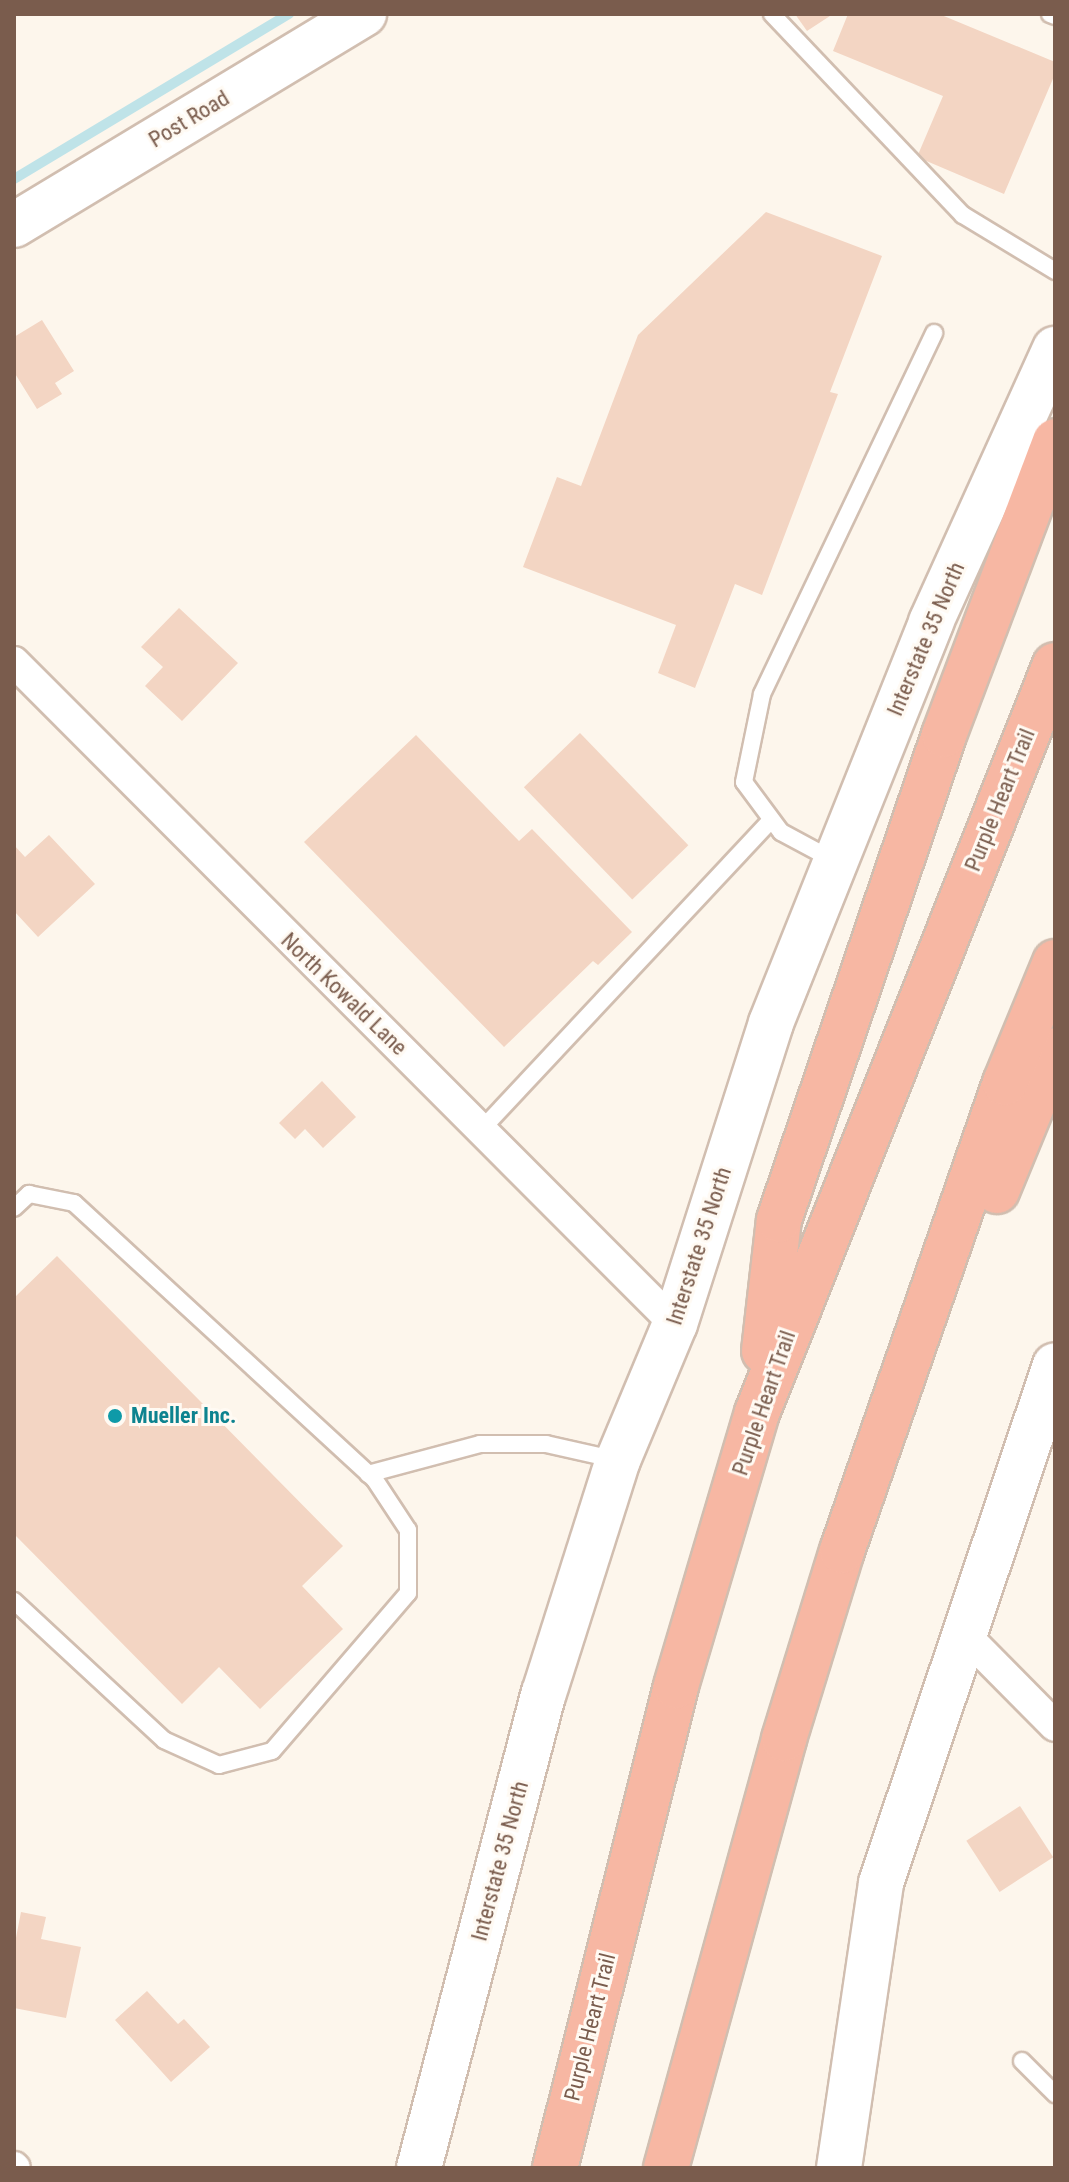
<!DOCTYPE html>
<style>
body{margin:0}
#map{position:relative;width:1069px;height:2182px;overflow:hidden;background:#fdf6ec;font-family:"Roboto Condensed",sans-serif}
div>[style]{position:absolute}
.stream>*{height:10px;margin:-5px;padding:0 5px;transform-origin:5px;border-radius:5px;background:#bfe3e8}
.building>*{inset:0;background:#f3d5c3;transform-origin:0 0}
.roads{filter:drop-shadow(2px 0 #d1beb0) drop-shadow(-2px 0 #d1beb0) drop-shadow(0 2px #d1beb0) drop-shadow(0 -2px #d1beb0)}
.lane>*{height:16px;margin:-8px;padding:0 8px;transform-origin:8px;border-radius:8px;background:#fff}
.street>*{height:30px;margin:-15px;padding:0 15px;transform-origin:15px;border-radius:15px;background:#fff}
.secondary>*{height:44px;margin:-22px;padding:0 22px;transform-origin:22px;border-radius:22px;background:#fff}
.highway>*{height:44px;margin:-22px;padding:0 22px;transform-origin:22px;border-radius:22px;background:#f7b7a3}
.dots>*{width:22px;height:22px;translate:-50% -50%;box-sizing:border-box;border:4px solid #fffaf3;border-radius:50%}
span{translate:-50% -50%;white-space:nowrap;text-align:center;line-height:1.15;-webkit-text-stroke:6px #fffaf3;paint-order:stroke}
.street-label{font-size:22px;color:#7a5c4d}
.culture-label{font-size:22px;color:#0d838f;font-weight:700}
.left{translate:0 -50%;text-align:left}
.frame{position:absolute;inset:0;border:16px solid #7a5c4d;pointer-events:none}
</style>
<div id="map">
<div class="stream">
<i style="left:14px;top:179px;width:321px;rotate:-31deg"></i>
</div>
<div class="building">
<i style="clip-path:polygon(795px 14px,833px 14px,807px 31px)"></i>
<i style="clip-path:polygon(848px 14px,939px 14px,1055px 62px,1055px 74px,1004px 194px,917px 157px,943px 96px,833px 51px)"></i>
<i style="clip-path:polygon(766px 212px,882px 256px,830px 392px,838px 394px,762px 595px,735px 584px,695px 688px,658px 673px,676px 625px,523px 567px,557px 477px,581px 486px,638px 335px)"></i>
<i style="clip-path:polygon(42px 320px,74px 371px,55px 383px,62px 394px,37px 409px,14px 372px,14px 337px)"></i>
<i style="clip-path:polygon(179px 608px,238px 663px,182px 721px,145px 686px,163px 667px,141px 647px)"></i>
<i style="left:580px;top:733px;width:156px;height:78px;rotate:46deg"></i>
<i style="clip-path:polygon(416px 735px,519px 841px,532px 829px,632px 932px,598px 965px,593px 961px,504px 1047px,304px 842px)"></i>
<i style="clip-path:polygon(49px 835px,95px 884px,38px 937px,14px 911px,14px 845px,25px 857px)"></i>
<i style="clip-path:polygon(322px 1081px,356px 1117px,323px 1148px,305px 1129px,295px 1139px,279px 1123px)"></i>
<i style="clip-path:polygon(57px 1256px,343px 1546px,302px 1586px,343px 1629px,260px 1709px,219px 1667px,182px 1704px,14px 1534px,14px 1298px)"></i>
<i style="left:1020px;top:1806px;width:61px;height:64px;rotate:57deg"></i>
<i style="clip-path:polygon(21px 1912px,46px 1917px,41px 1939px,81px 1947px,66px 2018px,14px 2008px,14px 1948px)"></i>
<i style="clip-path:polygon(147px 1991px,178px 2024px,184px 2019px,210px 2047px,171px 2082px,115px 2020px)"></i>
</div>
<div class="roads">
<div class="lane">
<i style="left:772px;top:14px;width:277px;rotate:46.5deg"></i>
<i style="left:963px;top:215px;width:108px;rotate:31.3deg"></i>
<i style="left:1050px;top:14px;width:5px;rotate:22deg"></i>
<i style="left:835px;top:861px;width:61px;rotate:-151.8deg"></i>
<i style="left:781px;top:832px;width:62px;rotate:-126.5deg"></i>
<i style="left:744px;top:782px;width:90px;rotate:-78.4deg"></i>
<i style="left:762px;top:694px;width:400px;rotate:-64.5deg"></i>
<i style="left:482px;top:1129px;width:423px;rotate:-46.9deg"></i>
<i style="left:14px;top:1208px;width:21px;rotate:-43deg"></i>
<i style="left:29px;top:1194px;width:46px;rotate:11.3deg"></i>
<i style="left:74px;top:1203px;width:409px;rotate:42.6deg"></i>
<i style="left:375px;top:1480px;width:60px;rotate:56.6deg"></i>
<i style="left:408px;top:1530px;width:63px;rotate:90deg"></i>
<i style="left:408px;top:1593px;width:208px;rotate:130.7deg"></i>
<i style="left:272px;top:1751px;width:55px;rotate:165.2deg"></i>
<i style="left:219px;top:1765px;width:60px;rotate:-155.6deg"></i>
<i style="left:164px;top:1740px;width:205px;rotate:-137.2deg"></i>
<i style="left:368px;top:1474px;width:116px;rotate:-15deg"></i>
<i style="left:480px;top:1444px;width:66px"></i>
<i style="left:546px;top:1444px;width:73px;rotate:12.7deg"></i>
<i style="left:1022px;top:2061px;width:47px;rotate:45deg"></i>
</div>
<div class="street">
<i style="left:14px;top:662px;width:936px;rotate:45.04deg"></i>
<i style="left:962px;top:1632px;width:132px;rotate:45.3deg"></i>
<i style="left:14px;top:2167px;width:1px;rotate:45deg"></i>
</div>
<div class="secondary">
<i style="left:14px;top:225px;width:409px;rotate:-31.1deg"></i>
<i style="left:419px;top:2168px;width:491px;rotate:-75.3deg"></i>
<i style="left:544px;top:1693px;width:244px;rotate:-72.4deg"></i>
<i style="left:618px;top:1460px;width:147px;rotate:-67.3deg"></i>
<i style="left:675px;top:1324px;width:316px;rotate:-72.3deg"></i>
<i style="left:771px;top:1023px;width:432px;rotate:-68.2deg"></i>
<i style="left:931px;top:622px;width:300px;rotate:-65.6deg"></i>
<i style="left:839px;top:2168px;width:288px;rotate:-81.6deg"></i>
<i style="left:881px;top:1883px;width:546px;rotate:-71.43deg"></i>
</div>
<div class="highway">
<i style="left:997px;top:1191px;width:152px;rotate:-67.6deg"></i>
<i style="left:764px;top:1351px;width:132px;rotate:-83.5deg"></i>
<i style="left:779px;top:1220px;width:512px;rotate:-71.21deg"></i>
<i style="left:944px;top:735px;width:314px;rotate:-69.3deg"></i>
<i style="left:555px;top:2168px;width:497px;rotate:-75.9deg"></i>
<i style="left:676px;top:1686px;width:285px;rotate:-73.5deg"></i>
<i style="left:757px;top:1413px;width:805px;rotate:-68.28deg"></i>
<i style="left:666px;top:2168px;width:445px;rotate:-74.6deg"></i>
<i style="left:784px;top:1739px;width:197px;rotate:-72.9deg"></i>
<i style="left:842px;top:1551px;width:496px;rotate:-70.8deg"></i>
<i style="left:1005px;top:1083px;width:131px;rotate:-67.5deg"></i>
</div>
</div>
<div class="dots">
<i style="left:115px;top:1416px;background:#0f9aa8"></i>
</div>
<div class="street-label">
<span style="left:189px;top:119px;rotate:-31deg">Post Road</span>
<span style="left:926px;top:639px;rotate:-67deg">Interstate 35 North</span>
<span style="left:1000px;top:800px;rotate:-68deg">Purple Heart Trail</span>
<span style="left:344px;top:994px;rotate:44deg">North Kowald Lane</span>
<span style="left:699px;top:1246px;rotate:-72deg">Interstate 35 North</span>
<span style="left:764px;top:1403px;rotate:-71deg">Purple Heart Trail</span>
<span style="left:500px;top:1861px;rotate:-75deg">Interstate 35 North</span>
<span style="left:590px;top:2027px;rotate:-76deg">Purple Heart Trail</span>
</div>
<div class="culture-label">
<span class="left" style="left:131px;top:1416px">Mueller Inc.</span>
</div>
<div class="frame"></div>
</div>
